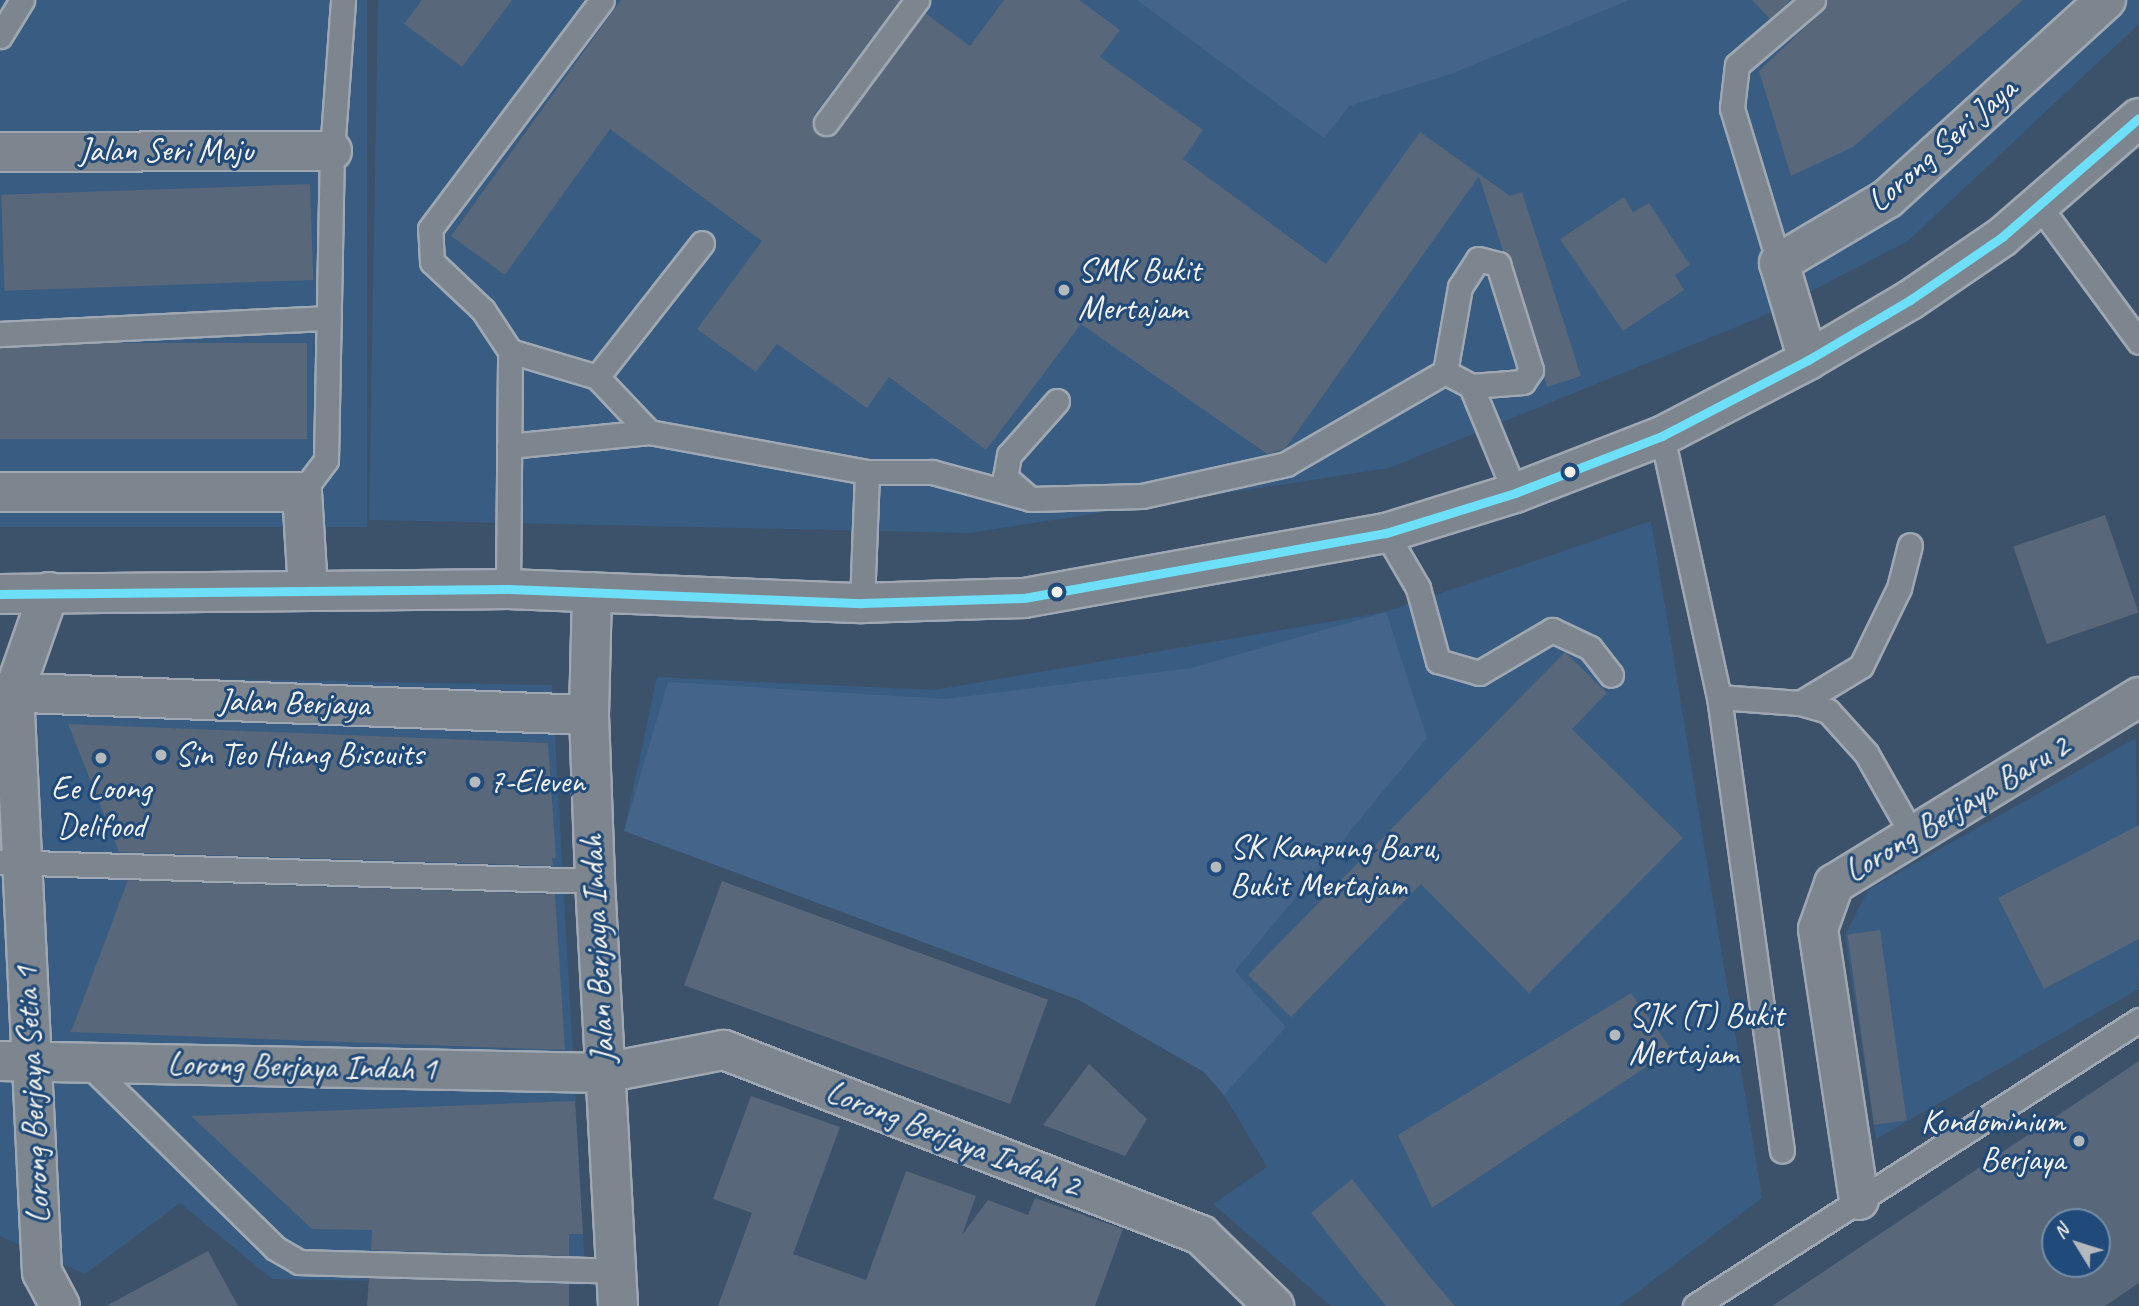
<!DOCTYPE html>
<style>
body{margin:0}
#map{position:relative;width:2139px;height:1306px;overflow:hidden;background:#3c526a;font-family:Caveat,sans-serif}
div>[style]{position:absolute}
.built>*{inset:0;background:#385c82;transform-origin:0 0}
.green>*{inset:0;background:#446589}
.building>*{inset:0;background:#586779;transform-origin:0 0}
.roads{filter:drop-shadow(2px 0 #9fa8b2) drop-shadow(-2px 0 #9fa8b2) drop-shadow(0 2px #9fa8b2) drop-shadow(0 -2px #9fa8b2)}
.service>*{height:23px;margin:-11.5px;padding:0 11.5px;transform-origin:11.5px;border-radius:11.5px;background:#7d868e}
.minor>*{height:38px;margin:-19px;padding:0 19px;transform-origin:19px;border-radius:19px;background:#7d868e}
.tertiary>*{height:38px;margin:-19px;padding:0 19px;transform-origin:19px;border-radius:19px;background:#7d868e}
.primary>*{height:38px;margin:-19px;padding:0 19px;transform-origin:19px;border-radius:19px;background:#7d868e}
.bus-1>*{height:9px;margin:-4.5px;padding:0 4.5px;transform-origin:4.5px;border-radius:4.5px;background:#6ddff8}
.dots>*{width:19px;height:19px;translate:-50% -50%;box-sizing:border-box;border:4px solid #1f4a7a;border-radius:50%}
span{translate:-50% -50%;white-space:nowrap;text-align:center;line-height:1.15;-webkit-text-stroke:6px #1f4a7a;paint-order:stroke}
.street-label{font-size:33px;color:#f4f1e8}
.poi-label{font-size:33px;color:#f4f1e8}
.left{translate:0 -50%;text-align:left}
.right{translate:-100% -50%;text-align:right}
.north{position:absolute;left:2041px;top:1208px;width:70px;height:70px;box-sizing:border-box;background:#1f4a7a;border:2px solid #748da6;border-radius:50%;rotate:308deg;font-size:19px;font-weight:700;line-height:28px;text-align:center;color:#f4f1e8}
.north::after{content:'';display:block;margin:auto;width:24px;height:32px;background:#b4b9bc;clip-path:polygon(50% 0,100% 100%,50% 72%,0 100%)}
</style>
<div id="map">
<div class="built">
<i style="left:0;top:0;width:367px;height:527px"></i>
<i style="clip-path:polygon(378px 0,2139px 0,2139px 24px,1908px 241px,1761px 317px,1389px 468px,969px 533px,369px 520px)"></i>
<i style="clip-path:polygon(1651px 521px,1762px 1198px,1619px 1306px,1331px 1306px,1213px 1204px,1267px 1167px,1224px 1095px,1204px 1072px,1079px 1000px,624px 831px,657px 677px,935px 690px,1386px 612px)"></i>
<i style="clip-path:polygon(0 675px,552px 685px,586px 1285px,272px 1279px,180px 1203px,85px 1274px,0 1236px)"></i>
<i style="clip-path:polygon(2136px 738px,2139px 989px,1876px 1139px,1845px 936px,1868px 890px)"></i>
</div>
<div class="green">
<i style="clip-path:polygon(1137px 0,1629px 0,1454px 73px,1349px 106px,1324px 138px)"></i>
<i style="clip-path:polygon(1386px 612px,1427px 738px,1235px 971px,1286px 1027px,1224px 1095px,1204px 1072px,1079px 1000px,624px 831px,668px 682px,946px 699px,1191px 668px)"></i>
</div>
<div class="building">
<i style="clip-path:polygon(422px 0,512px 0,462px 67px,404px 24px)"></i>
<i style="clip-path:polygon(621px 0,900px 0,814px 115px,814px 129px,825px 137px,837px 131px,925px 13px,970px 46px,1004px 0,1079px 0,1120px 30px,1100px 57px,1203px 130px,1183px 159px,1326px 264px,1420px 132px,1510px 196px,1522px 192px,1581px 376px,1547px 387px,1511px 260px,1503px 251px,1479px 176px,1285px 449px,1267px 454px,1081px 324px,986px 450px,889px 377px,867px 408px,777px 344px,756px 372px,697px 329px,762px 241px,610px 129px,505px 275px,451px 236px)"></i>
<i style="clip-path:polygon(1752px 0,1791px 0,1770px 19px)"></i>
<i style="clip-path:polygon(1827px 0,2023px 0,1853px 147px,1791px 176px,1759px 71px,1822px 11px)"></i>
<i style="left:310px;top:184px;width:96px;height:309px;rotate:88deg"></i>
<i style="clip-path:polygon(1624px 197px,1633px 212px,1649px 203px,1690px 265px,1675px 275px,1684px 290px,1623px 331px,1560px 239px)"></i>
<i style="left:307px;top:343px;width:96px;height:307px;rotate:90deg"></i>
<i style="left:2105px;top:515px;width:103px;height:97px;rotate:71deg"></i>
<i style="clip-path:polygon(1565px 652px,1607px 693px,1572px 729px,1683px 838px,1529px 993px,1421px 884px,1291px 1017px,1248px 975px)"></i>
<i style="clip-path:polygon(68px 724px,548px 743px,556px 858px,552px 858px,553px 866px,119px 852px)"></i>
<i style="clip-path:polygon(2139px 825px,2139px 939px,2044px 989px,1998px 898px)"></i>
<i style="clip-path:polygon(128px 880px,555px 894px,565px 1050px,71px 1032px)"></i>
<i style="left:722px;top:881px;width:347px;height:111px;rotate:20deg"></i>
<i style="left:1880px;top:930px;width:192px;height:33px;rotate:82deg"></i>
<i style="clip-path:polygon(1631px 993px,1672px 1050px,1432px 1208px,1398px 1135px)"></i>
<i style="clip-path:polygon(evenodd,2139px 1061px,2139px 1283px,2105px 1306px,1772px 1306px,2139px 1061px,2055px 1222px,2097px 1222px,2097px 1264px,2055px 1264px,2055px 1222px)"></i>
<i style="clip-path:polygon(1089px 1064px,1147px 1119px,1125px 1156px,1043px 1125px)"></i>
<i style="clip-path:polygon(751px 1096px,840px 1127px,793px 1254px,866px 1280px,906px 1171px,976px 1196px,962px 1235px,988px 1200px,1028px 1215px,1035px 1198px,1123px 1229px,1095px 1306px,718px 1306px,752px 1213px,713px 1199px)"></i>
<i style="clip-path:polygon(575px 1101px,583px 1234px,569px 1234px,569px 1256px,371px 1250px,372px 1230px,312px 1229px,191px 1116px)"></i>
<i style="clip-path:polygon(1352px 1179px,1425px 1271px,1455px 1306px,1386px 1306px,1358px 1272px,1311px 1213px)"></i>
<i style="clip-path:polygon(208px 1251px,238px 1306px,106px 1306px)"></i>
<i style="clip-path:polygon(369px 1278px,569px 1284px,569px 1306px,367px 1306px)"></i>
</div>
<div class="roads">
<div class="service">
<i style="left:0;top:36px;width:42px;rotate:-58.6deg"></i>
<i style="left:826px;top:123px;width:153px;rotate:-53.5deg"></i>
<i style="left:2040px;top:207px;width:167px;rotate:53.7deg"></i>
<i style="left:1779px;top:263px;width:162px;rotate:-106.9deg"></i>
<i style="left:1732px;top:108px;width:43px;rotate:-83.4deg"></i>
<i style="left:1737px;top:65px;width:100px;rotate:-40.5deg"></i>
<i style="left:0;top:334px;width:329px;rotate:-2.8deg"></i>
<i style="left:510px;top:351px;width:91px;rotate:16.6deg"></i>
<i style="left:1445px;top:372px;width:86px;rotate:-80deg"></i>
<i style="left:1460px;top:287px;width:33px;rotate:-57deg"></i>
<i style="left:1478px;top:259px;width:21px;rotate:14deg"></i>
<i style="left:1498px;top:264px;width:111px;rotate:72.7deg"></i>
<i style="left:1531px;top:370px;width:14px;rotate:124deg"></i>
<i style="left:1523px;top:382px;width:52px;rotate:175.6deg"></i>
<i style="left:1057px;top:401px;width:72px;rotate:131.6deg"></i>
<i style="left:1009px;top:455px;width:22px;rotate:100deg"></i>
<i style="left:1005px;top:477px;width:33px;rotate:41deg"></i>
<i style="left:1030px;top:499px;width:112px;rotate:-1.5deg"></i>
<i style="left:1142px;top:496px;width:148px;rotate:-12.5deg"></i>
<i style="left:1286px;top:464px;width:184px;rotate:-30.1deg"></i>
<i style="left:1445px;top:372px;width:30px;rotate:28deg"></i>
<i style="left:1471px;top:386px;width:116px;rotate:67.6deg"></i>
<i style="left:649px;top:432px;width:76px;rotate:-133.4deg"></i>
<i style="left:597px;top:377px;width:170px;rotate:-51.9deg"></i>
<i style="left:1662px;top:436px;width:267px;rotate:77.7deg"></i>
<i style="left:1719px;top:697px;width:458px;rotate:82.1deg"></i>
<i style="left:509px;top:446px;width:141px;rotate:-5.7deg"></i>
<i style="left:649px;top:432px;width:222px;rotate:10.4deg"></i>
<i style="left:867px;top:472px;width:65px"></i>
<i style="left:932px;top:472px;width:95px;rotate:15.2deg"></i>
<i style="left:302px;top:492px;width:40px;rotate:-53deg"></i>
<i style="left:326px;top:460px;width:309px;rotate:-88.9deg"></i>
<i style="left:332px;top:151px;width:151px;rotate:-85.8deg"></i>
<i style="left:1386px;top:533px;width:64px;rotate:59.8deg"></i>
<i style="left:1418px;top:588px;width:76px;rotate:74.7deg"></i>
<i style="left:1438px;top:661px;width:43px;rotate:16.3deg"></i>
<i style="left:1479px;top:673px;width:85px;rotate:-30.5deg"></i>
<i style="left:1552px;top:630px;width:42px;rotate:25.3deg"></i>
<i style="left:1590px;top:648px;width:34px;rotate:52deg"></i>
<i style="left:508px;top:589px;width:238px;rotate:-89.5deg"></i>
<i style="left:510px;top:351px;width:49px;rotate:-123.4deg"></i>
<i style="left:483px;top:310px;width:70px;rotate:-136.7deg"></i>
<i style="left:432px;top:262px;width:33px;rotate:-93deg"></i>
<i style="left:430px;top:229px;width:286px;rotate:-53.1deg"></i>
<i style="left:862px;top:603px;width:131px;rotate:-87.8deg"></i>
<i style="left:1719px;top:697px;width:81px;rotate:4.2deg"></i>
<i style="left:1800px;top:703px;width:71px;rotate:-31.2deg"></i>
<i style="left:1861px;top:666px;width:87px;rotate:-64deg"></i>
<i style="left:1899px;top:588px;width:44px;rotate:-75.7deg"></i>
<i style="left:1800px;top:703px;width:29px;rotate:16deg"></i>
<i style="left:1828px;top:711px;width:57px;rotate:47.9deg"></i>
<i style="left:1866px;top:753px;width:95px;rotate:60.5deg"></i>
<i style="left:0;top:862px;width:595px;rotate:1.83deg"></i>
<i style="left:86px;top:1062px;width:265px;rotate:44.5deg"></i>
<i style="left:275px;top:1248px;width:28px;rotate:30deg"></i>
<i style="left:299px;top:1262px;width:315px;rotate:1.6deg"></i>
<i style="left:1695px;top:1306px;width:528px;rotate:-32.79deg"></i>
</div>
<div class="minor">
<i style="left:0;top:152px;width:332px;rotate:-0.2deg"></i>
<i style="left:1808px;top:360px;width:101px;rotate:-106.6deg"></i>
<i style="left:1779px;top:263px;width:126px;rotate:-30.7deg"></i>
<i style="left:1887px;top:199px;width:296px;rotate:-42.3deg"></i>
<i style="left:0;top:492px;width:302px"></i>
<i style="left:302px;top:492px;width:97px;rotate:86.5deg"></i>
<i style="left:49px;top:592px;width:106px;rotate:109.3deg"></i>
<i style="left:14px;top:692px;width:581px;rotate:87.24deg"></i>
<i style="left:42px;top:1272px;width:38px;rotate:62deg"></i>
<i style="left:0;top:692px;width:589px;rotate:2.24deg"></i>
<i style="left:0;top:1061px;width:604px;rotate:1.14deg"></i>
<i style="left:604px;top:1073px;width:122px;rotate:-10.9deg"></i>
<i style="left:724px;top:1050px;width:512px;rotate:21.2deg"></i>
<i style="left:1201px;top:1235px;width:102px;rotate:44.2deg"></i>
<i style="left:1859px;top:1200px;width:274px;rotate:-98.6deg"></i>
<i style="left:1818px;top:929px;width:48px;rotate:-70.4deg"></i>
<i style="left:1834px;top:884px;width:358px;rotate:-31.5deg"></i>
</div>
<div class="tertiary">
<i style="left:592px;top:592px;width:123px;rotate:91.4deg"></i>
<i style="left:589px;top:715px;width:166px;rotate:87.9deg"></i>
<i style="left:595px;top:881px;width:426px;rotate:86.9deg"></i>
</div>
<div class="primary">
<i style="left:0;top:594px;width:508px;rotate:-0.56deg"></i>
<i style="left:508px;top:589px;width:354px;rotate:2.3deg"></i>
<i style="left:862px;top:603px;width:162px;rotate:-1.8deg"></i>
<i style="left:1024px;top:598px;width:368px;rotate:-10.2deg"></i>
<i style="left:1386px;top:533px;width:135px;rotate:-17.2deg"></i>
<i style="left:1515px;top:493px;width:158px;rotate:-21.2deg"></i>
<i style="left:1662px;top:436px;width:165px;rotate:-27.5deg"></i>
<i style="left:1808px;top:360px;width:118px;rotate:-30.5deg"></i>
<i style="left:1910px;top:300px;width:112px;rotate:-34.4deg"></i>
<i style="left:2002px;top:237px;width:181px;rotate:-41deg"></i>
</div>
</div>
<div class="bus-1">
<i style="left:0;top:594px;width:508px;rotate:-0.56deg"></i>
<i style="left:508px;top:589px;width:354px;rotate:2.3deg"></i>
<i style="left:862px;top:603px;width:162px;rotate:-1.8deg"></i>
<i style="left:1024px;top:598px;width:368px;rotate:-10.2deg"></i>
<i style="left:1386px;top:533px;width:135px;rotate:-17.2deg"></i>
<i style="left:1515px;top:493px;width:158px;rotate:-21.2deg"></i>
<i style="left:1662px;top:436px;width:165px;rotate:-27.5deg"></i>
<i style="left:1808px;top:360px;width:118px;rotate:-30.5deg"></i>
<i style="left:1910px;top:300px;width:112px;rotate:-34.4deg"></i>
<i style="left:2002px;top:237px;width:181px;rotate:-41deg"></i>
</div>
<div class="dots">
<i style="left:1064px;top:290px;background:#b4b9bc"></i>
<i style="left:1570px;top:472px;background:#f4f1e8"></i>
<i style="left:1057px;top:592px;background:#f4f1e8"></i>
<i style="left:161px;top:755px;background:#b4b9bc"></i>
<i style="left:101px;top:758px;background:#b4b9bc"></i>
<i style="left:475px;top:782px;background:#b4b9bc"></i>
<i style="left:1216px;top:867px;background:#b4b9bc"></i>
<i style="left:1615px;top:1035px;background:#b4b9bc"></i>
<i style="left:2079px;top:1141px;background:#b4b9bc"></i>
</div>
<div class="street-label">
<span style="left:1942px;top:145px;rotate:-41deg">Lorong Seri Jaya</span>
<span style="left:166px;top:151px">Jalan Seri Maju</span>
<span style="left:294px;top:703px;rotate:2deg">Jalan Berjaya</span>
<span style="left:1957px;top:809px;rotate:-31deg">Lorong Berjaya Baru 2</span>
<span style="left:598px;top:949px;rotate:-93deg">Jalan Berjaya Indah</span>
<span style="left:302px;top:1067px;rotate:1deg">Lorong Berjaya Indah 1</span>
<span style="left:33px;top:1095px;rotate:-93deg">Lorong Berjaya Setia 1</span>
<span style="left:953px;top:1139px;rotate:21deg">Lorong Berjaya Indah 2</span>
</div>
<div class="poi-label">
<span class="left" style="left:1078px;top:290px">SMK Bukit<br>Mertajam</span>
<span class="left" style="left:175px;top:755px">Sin Teo Hiang Biscuits</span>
<span class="left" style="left:489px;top:782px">7-Eleven</span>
<span style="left:101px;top:808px">Ee Loong<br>Delifood</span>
<span class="left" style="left:1230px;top:867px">SK Kampung Baru,<br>Bukit Mertajam</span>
<span class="left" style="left:1629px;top:1035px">SJK (T) Bukit<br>Mertajam</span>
<span class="right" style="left:2065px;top:1141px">Kondominium<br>Berjaya</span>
</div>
<div class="north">N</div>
</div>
